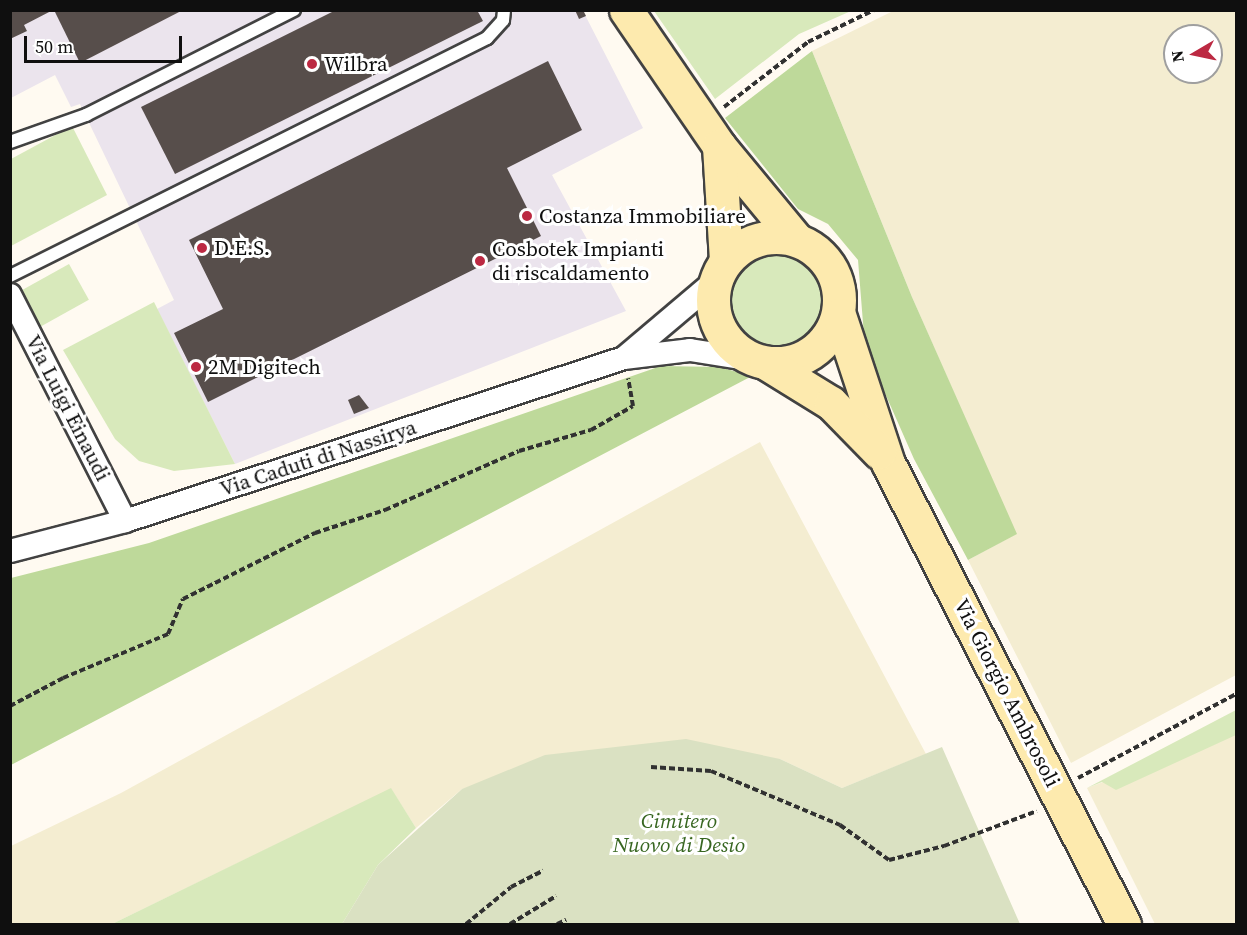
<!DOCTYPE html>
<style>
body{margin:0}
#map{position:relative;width:1247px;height:935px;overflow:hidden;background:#fffaf1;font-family:"Source Serif 4",serif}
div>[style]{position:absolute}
.industrial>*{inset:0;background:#ebe4ed}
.farmland>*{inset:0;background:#f4edd1}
.green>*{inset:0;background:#d8e9bb;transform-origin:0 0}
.round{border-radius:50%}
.forest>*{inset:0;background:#bed99a}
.cemetery>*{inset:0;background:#dae1c2}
.building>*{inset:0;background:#574e4b}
.path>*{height:4px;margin-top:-2px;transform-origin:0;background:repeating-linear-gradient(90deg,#313131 0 6px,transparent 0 9px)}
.roads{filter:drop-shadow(2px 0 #424242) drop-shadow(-2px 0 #424242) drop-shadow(0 2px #424242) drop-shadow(0 -2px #424242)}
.lane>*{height:12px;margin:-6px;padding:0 6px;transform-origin:6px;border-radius:6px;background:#fff}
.street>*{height:22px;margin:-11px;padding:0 11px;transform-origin:11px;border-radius:11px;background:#fff}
.secondary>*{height:33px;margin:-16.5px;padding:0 16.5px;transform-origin:16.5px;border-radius:16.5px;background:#fdeaae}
.secondary>.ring{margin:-16.5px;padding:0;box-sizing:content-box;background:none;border:33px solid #fdeaae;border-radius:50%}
.dots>*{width:16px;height:16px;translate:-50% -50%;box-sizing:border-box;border:3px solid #fff;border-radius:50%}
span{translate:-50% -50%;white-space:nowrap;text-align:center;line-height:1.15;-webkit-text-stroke:6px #fff;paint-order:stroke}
.poi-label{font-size:21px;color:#0f0f0f}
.left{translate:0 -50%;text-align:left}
.street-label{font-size:21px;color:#0f0f0f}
.park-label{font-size:21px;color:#376620;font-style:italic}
.frame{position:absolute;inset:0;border:12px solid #0f0f0f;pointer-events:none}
.north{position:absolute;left:1163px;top:24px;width:60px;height:60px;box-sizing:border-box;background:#fff;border:2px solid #9f9f9f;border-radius:50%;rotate:261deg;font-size:16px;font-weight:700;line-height:24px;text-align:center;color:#0f0f0f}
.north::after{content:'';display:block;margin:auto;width:21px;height:27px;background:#bc2942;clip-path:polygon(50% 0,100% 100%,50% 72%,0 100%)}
.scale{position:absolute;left:24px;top:36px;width:158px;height:27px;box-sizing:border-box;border:3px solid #0f0f0f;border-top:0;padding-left:8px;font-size:18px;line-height:21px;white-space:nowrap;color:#0f0f0f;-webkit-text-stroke:4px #fff;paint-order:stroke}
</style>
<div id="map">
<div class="industrial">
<i style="clip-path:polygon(11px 11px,583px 11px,643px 128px,552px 175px,626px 311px,235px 464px,157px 309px,174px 300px,80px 104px,71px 107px,55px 75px,11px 98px)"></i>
</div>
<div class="farmland">
<i style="clip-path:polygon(evenodd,893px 11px,1236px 11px,1236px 675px,1071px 763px,968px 560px,1016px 534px,912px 297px,812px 51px,893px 11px,1175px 36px,1211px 36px,1211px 72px,1175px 72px,1175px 36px)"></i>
<i style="clip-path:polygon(760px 442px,926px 754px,842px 788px,780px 759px,462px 789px,416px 828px,391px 789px,112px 924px,11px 924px,11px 846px,121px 793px)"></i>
<i style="clip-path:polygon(1236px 733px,1236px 924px,1155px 924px,1087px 788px)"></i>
</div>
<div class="green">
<i style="clip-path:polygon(654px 11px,851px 11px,799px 34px,715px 99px)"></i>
<i style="clip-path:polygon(72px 126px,107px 195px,11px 246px,11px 159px)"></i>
<i class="round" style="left:727px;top:252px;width:98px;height:98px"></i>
<i style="left:69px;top:264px;width:41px;height:55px;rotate:61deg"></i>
<i style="clip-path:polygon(154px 302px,235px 464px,174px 471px,139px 461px,115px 439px,63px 350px)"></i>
<i style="clip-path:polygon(1236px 710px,1236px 735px,1116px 790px,1102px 782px,1087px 788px)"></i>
<i style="clip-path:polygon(391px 788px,416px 828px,378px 865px,342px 924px,112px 924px)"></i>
</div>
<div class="forest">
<i style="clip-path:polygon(812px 51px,912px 297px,1017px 534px,968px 560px,914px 459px,865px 348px,858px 260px,828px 224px,798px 209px,725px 118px)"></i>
<i style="clip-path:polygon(661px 366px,719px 367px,752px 376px,11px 765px,11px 578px,149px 543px)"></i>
</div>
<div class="cemetery">
<i style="clip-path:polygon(686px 739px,780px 759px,842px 788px,942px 747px,1020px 924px,342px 924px,378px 865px,462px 789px,545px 755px)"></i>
</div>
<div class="building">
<i style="clip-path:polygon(10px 10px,53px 10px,24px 25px,27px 31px,10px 39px)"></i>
<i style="clip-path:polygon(54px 10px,183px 10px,80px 63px)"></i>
<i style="clip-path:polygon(336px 10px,477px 10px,483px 21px,175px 174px,141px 107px)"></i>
<i style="clip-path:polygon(575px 10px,583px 10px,586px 16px,579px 19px)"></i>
<i style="clip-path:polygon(548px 61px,582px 130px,507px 168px,541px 236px,208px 402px,174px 333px,223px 309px,189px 240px)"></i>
<i style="clip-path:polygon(359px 395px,369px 408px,354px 414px,348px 400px)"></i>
</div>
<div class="path">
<i style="left:724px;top:107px;width:106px;rotate:-37.7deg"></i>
<i style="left:808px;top:42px;width:73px;rotate:-25.9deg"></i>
<i style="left:10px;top:706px;width:60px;rotate:-27.8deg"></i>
<i style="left:63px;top:678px;width:114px;rotate:-22.7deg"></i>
<i style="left:168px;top:634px;width:38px;rotate:-67deg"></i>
<i style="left:183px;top:599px;width:148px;rotate:-26.6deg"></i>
<i style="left:315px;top:533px;width:74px;rotate:-18.2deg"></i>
<i style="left:385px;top:510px;width:146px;rotate:-23.8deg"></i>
<i style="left:519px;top:451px;width:75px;rotate:-16.3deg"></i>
<i style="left:591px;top:430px;width:48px;rotate:-29.7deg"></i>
<i style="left:633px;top:406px;width:28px;rotate:-100deg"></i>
<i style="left:651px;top:767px;width:60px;rotate:3.8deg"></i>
<i style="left:711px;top:771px;width:140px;rotate:22.7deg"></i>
<i style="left:840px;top:825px;width:60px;rotate:35.5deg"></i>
<i style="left:889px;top:860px;width:57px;rotate:-14.3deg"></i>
<i style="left:944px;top:846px;width:99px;rotate:-20.6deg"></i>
<i style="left:1078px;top:778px;width:179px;rotate:-28deg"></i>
<i style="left:466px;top:924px;width:58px;rotate:-39.4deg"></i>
<i style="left:511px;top:887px;width:36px;rotate:-27deg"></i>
<i style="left:510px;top:924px;width:54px;rotate:-31.3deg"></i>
<i style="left:557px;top:924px;width:10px;rotate:-24deg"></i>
</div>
<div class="roads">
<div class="lane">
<i style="left:10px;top:142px;width:81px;rotate:-19.6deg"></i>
<i style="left:86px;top:115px;width:233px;rotate:-26.8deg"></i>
<i style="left:10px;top:276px;width:533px;rotate:-26.52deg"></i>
<i style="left:487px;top:38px;width:24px;rotate:-48deg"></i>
<i style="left:503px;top:20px;width:10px;rotate:-84deg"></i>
</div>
<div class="street">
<i style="left:10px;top:295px;width:254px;rotate:63deg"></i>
<i style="left:625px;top:357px;width:118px;rotate:-40.2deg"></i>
<i style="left:10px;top:551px;width:119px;rotate:-14.6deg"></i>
<i style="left:125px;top:521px;width:525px;rotate:-18.09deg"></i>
<i style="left:624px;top:358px;width:66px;rotate:-6.9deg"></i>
<i style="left:690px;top:350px;width:65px;rotate:8.9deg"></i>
</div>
<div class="secondary">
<i style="left:626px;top:10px;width:165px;rotate:55.6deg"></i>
<i style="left:719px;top:146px;width:121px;rotate:50.4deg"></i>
<i style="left:719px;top:146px;width:115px;rotate:86.5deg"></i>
<i class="ring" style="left:713px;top:237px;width:93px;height:93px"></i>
<i style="left:839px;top:315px;width:156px;rotate:71.7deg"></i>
<i style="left:888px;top:463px;width:518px;rotate:62.89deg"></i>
<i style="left:766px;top:363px;width:76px;rotate:31.6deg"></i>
<i style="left:831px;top:403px;width:69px;rotate:45.6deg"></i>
</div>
</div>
<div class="dots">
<i style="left:312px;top:64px;background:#bc2942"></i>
<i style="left:527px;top:216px;background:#bc2942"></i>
<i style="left:202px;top:248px;background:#bc2942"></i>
<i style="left:480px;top:261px;background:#bc2942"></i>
<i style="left:196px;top:367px;background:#bc2942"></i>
</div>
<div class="poi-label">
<span class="left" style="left:324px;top:64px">Wilbra</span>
<span class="left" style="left:539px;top:216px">Costanza Immobiliare</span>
<span class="left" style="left:214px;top:248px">D.E.S.</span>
<span class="left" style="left:492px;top:261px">Cosbotek Impianti<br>di riscaldamento</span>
<span class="left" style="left:208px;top:367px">2M Digitech</span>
</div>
<div class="street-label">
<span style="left:68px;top:408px;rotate:63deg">Via Luigi Einaudi</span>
<span style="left:318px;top:458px;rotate:-18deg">Via Caduti di Nassirya</span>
<span style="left:1007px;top:693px;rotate:63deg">Via Giorgio Ambrosoli</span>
</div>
<div class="park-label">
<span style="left:679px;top:833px">Cimitero<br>Nuovo di Desio</span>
</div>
<div class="frame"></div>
<div class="north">N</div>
<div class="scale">50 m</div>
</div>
